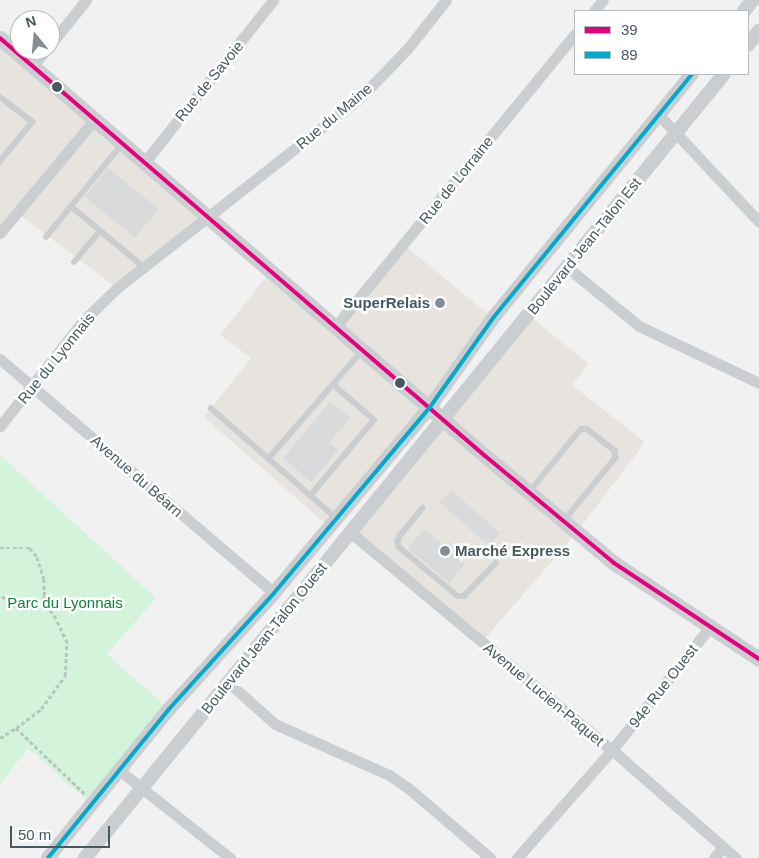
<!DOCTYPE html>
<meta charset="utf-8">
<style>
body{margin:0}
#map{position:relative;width:759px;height:858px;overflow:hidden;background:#f2f1f1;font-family:Arial,sans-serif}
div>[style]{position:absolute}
.commercial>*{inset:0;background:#e7e4df}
.green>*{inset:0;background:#d3f3da}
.building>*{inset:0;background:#d9dadb;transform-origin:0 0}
.path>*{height:2.5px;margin-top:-1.25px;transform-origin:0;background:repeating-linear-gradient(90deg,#b8c6c0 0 4px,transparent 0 6.5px)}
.service>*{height:5.5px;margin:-2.75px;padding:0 2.75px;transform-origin:2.75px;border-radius:2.75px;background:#caced0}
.minor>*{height:11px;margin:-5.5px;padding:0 5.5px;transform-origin:5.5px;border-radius:5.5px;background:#caced0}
.tertiary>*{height:14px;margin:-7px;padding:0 7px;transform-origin:7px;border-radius:7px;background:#caced0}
.secondary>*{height:15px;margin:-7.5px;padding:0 7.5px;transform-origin:7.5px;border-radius:7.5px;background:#cacfd2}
.bus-1>*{height:4px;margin:-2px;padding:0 2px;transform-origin:2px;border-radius:2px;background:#e5007d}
.bus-2>*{height:4px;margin:-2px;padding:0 2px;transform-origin:2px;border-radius:2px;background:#00a9ce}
.dots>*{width:14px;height:14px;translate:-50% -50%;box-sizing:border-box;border:2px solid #fff;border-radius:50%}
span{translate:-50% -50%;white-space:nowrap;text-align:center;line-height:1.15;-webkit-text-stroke:5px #fff;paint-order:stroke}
.street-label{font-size:15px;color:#465860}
.poi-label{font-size:15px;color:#465860;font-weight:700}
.right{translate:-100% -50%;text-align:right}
.left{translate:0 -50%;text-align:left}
.park-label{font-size:15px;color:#0c8535}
.legend{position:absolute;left:574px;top:10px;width:175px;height:65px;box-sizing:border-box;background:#fff;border:1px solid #b5bcbf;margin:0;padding:6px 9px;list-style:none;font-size:15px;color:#465860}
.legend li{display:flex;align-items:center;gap:10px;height:25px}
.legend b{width:25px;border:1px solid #b5bcbf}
.north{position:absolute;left:10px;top:10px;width:50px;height:50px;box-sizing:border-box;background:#fff;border:1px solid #b5bcbf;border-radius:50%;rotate:343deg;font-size:14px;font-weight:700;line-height:20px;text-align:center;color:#465860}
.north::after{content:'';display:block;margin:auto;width:18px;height:22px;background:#828e93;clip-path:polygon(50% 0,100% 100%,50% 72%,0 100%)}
.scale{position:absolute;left:10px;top:826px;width:100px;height:22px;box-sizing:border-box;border:2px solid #465860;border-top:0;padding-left:6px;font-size:15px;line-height:18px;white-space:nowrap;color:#465860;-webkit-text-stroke:4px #fff;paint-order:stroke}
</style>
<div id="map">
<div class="commercial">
<i style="clip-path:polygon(0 38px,208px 217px,117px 288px,17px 213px,0 233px)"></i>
<i style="clip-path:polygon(403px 244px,493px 318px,329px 527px,204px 417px,251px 358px,220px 335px,271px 271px,336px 326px)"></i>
<i style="clip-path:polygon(528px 315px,589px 364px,572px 385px,645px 442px,577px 532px,482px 642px,350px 532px)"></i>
</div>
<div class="green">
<i style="clip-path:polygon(0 455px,156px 598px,107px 654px,169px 709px,91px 804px,28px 748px,0 784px)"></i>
</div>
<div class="building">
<i style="left:108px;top:168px;width:65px;height:37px;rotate:39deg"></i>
<i style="clip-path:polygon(330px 402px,350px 418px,329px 443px,338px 450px,311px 482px,283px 458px)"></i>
<i style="left:451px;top:490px;width:65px;height:17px;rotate:41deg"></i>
<i style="left:424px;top:529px;width:54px;height:25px;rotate:40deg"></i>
</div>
<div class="path">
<i style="left:0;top:548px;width:30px"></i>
<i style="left:30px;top:548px;width:11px;rotate:52deg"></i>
<i style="left:37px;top:557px;width:23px;rotate:72deg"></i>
<i style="left:44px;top:579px;width:17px;rotate:87deg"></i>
<i style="left:45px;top:596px;width:10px;rotate:119deg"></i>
<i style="left:40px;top:605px;width:14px;rotate:159deg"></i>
<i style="left:27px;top:610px;width:12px;rotate:-166deg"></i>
<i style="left:15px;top:607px;width:19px;rotate:-141deg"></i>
<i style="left:16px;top:728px;width:31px;rotate:-37deg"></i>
<i style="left:41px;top:709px;width:41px;rotate:-54deg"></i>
<i style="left:65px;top:676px;width:33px;rotate:-87deg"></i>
<i style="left:67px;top:643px;width:26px;rotate:-115deg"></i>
<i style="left:56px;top:619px;width:22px;rotate:-126deg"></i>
<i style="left:0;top:738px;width:19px;rotate:-32deg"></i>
<i style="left:16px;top:728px;width:95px;rotate:43.7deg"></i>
</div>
<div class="service">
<i style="left:0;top:97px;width:41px;rotate:37.1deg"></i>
<i style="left:33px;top:122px;width:52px;rotate:129.5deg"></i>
<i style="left:71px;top:206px;width:95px;rotate:39.9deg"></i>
<i style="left:46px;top:237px;width:120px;rotate:-50.7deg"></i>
<i style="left:74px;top:262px;width:40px;rotate:-50deg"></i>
<i style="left:211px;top:408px;width:167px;rotate:41.3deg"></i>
<i style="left:268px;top:459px;width:143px;rotate:-49deg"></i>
<i style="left:530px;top:491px;width:80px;rotate:-50.6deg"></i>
<i style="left:581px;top:429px;width:6px"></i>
<i style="left:587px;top:429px;width:36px;rotate:38deg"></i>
<i style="left:615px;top:451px;width:7px;rotate:82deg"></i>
<i style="left:616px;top:458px;width:82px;rotate:129.5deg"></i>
<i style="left:310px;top:496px;width:99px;rotate:-49.9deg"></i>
<i style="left:374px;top:420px;width:54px;rotate:-139.5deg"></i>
<i style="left:423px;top:508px;width:36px;rotate:129deg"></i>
<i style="left:400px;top:536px;width:5px;rotate:112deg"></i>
<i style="left:398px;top:541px;width:6px;rotate:81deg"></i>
<i style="left:399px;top:547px;width:77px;rotate:39.7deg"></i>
<i style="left:458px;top:596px;width:6px"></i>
<i style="left:464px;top:596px;width:46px;rotate:-45.9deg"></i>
</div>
<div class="minor">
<i style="left:594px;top:11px;width:14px;rotate:-51deg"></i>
<i style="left:50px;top:45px;width:58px;rotate:-51.3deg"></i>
<i style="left:32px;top:67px;width:22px;rotate:-51deg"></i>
<i style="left:659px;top:115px;width:146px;rotate:46.9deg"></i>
<i style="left:144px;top:163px;width:208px;rotate:-51.6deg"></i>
<i style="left:0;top:233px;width:147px;rotate:-50.2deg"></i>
<i style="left:568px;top:268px;width:92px;rotate:39.2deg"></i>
<i style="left:639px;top:326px;width:133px;rotate:25.4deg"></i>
<i style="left:336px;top:326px;width:377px;rotate:-50.7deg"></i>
<i style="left:0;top:359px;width:360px;rotate:40.5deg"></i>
<i style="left:0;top:426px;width:132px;rotate:-51.7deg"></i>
<i style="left:82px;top:322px;width:49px;rotate:-44.2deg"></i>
<i style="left:117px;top:288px;width:311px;rotate:-38.1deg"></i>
<i style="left:362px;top:96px;width:66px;rotate:-46.2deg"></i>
<i style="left:408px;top:48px;width:61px;rotate:-51.6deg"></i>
<i style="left:350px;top:532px;width:341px;rotate:39.8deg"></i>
<i style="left:612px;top:750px;width:164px;rotate:41.1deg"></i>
<i style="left:228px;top:682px;width:63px;rotate:41.8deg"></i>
<i style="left:275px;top:724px;width:125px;rotate:24.1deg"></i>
<i style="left:389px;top:775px;width:22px;rotate:34deg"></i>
<i style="left:407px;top:787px;width:109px;rotate:40.5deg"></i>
<i style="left:119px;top:770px;width:142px;rotate:38.4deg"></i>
<i style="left:517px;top:858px;width:144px;rotate:-48.7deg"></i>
<i style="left:612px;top:750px;width:157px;rotate:-51.5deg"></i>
<i style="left:714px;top:858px;width:14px;rotate:-51deg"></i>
</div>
<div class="tertiary">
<i style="left:744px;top:11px;width:14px;rotate:-51deg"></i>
<i style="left:748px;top:45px;width:18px;rotate:-52deg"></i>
<i style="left:48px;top:858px;width:192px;rotate:-50.9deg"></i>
<i style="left:169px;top:709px;width:156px;rotate:-47.8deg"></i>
<i style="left:274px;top:593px;width:243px;rotate:-50deg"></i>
<i style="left:430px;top:407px;width:109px;rotate:-54.7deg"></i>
<i style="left:493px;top:318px;width:315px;rotate:-50.8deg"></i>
<i style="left:85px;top:858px;width:1011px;rotate:-50.82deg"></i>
</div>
<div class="secondary">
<i style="left:0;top:38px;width:639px;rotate:40.75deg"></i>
<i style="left:484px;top:455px;width:169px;rotate:39.7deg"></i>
<i style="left:614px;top:563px;width:174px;rotate:33.5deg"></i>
</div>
<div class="bus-1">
<i style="left:0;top:38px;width:639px;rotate:40.75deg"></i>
<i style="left:484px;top:455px;width:169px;rotate:39.7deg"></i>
<i style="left:614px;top:563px;width:174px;rotate:33.5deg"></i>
</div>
<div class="bus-2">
<i style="left:48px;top:858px;width:192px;rotate:-50.9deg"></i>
<i style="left:169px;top:709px;width:156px;rotate:-47.8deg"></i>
<i style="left:274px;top:593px;width:243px;rotate:-50deg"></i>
<i style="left:430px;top:407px;width:109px;rotate:-54.7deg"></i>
<i style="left:493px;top:318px;width:315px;rotate:-50.8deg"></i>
</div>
<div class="dots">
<i style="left:57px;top:87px;background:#465860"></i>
<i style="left:440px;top:303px;background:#828e93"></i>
<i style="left:400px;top:383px;background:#465860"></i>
<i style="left:445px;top:551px;background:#828e93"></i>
</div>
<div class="street-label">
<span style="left:209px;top:81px;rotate:-51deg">Rue de Savoie</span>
<span style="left:334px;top:116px;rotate:-40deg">Rue du Maine</span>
<span style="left:456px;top:180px;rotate:-51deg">Rue de Lorraine</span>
<span style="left:584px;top:246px;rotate:-51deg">Boulevard Jean-Talon Est</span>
<span style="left:56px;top:358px;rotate:-51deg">Rue du Lyonnais</span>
<span style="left:137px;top:476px;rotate:41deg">Avenue du Béarn</span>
<span style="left:264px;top:638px;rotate:-51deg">Boulevard Jean-Talon Ouest</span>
<span style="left:663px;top:686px;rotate:-52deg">94e Rue Ouest</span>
<span style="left:544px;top:694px;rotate:40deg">Avenue Lucien-Paquet</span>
</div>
<div class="poi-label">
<span class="right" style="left:430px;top:303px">SuperRelais</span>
<span class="left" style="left:455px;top:551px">Marché Express</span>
</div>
<div class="park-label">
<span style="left:65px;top:603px">Parc du Lyonnais</span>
</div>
<ul class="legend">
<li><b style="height:6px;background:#e5007d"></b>39</li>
<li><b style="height:6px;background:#00a9ce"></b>89</li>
</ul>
<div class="north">N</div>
<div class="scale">50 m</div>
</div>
